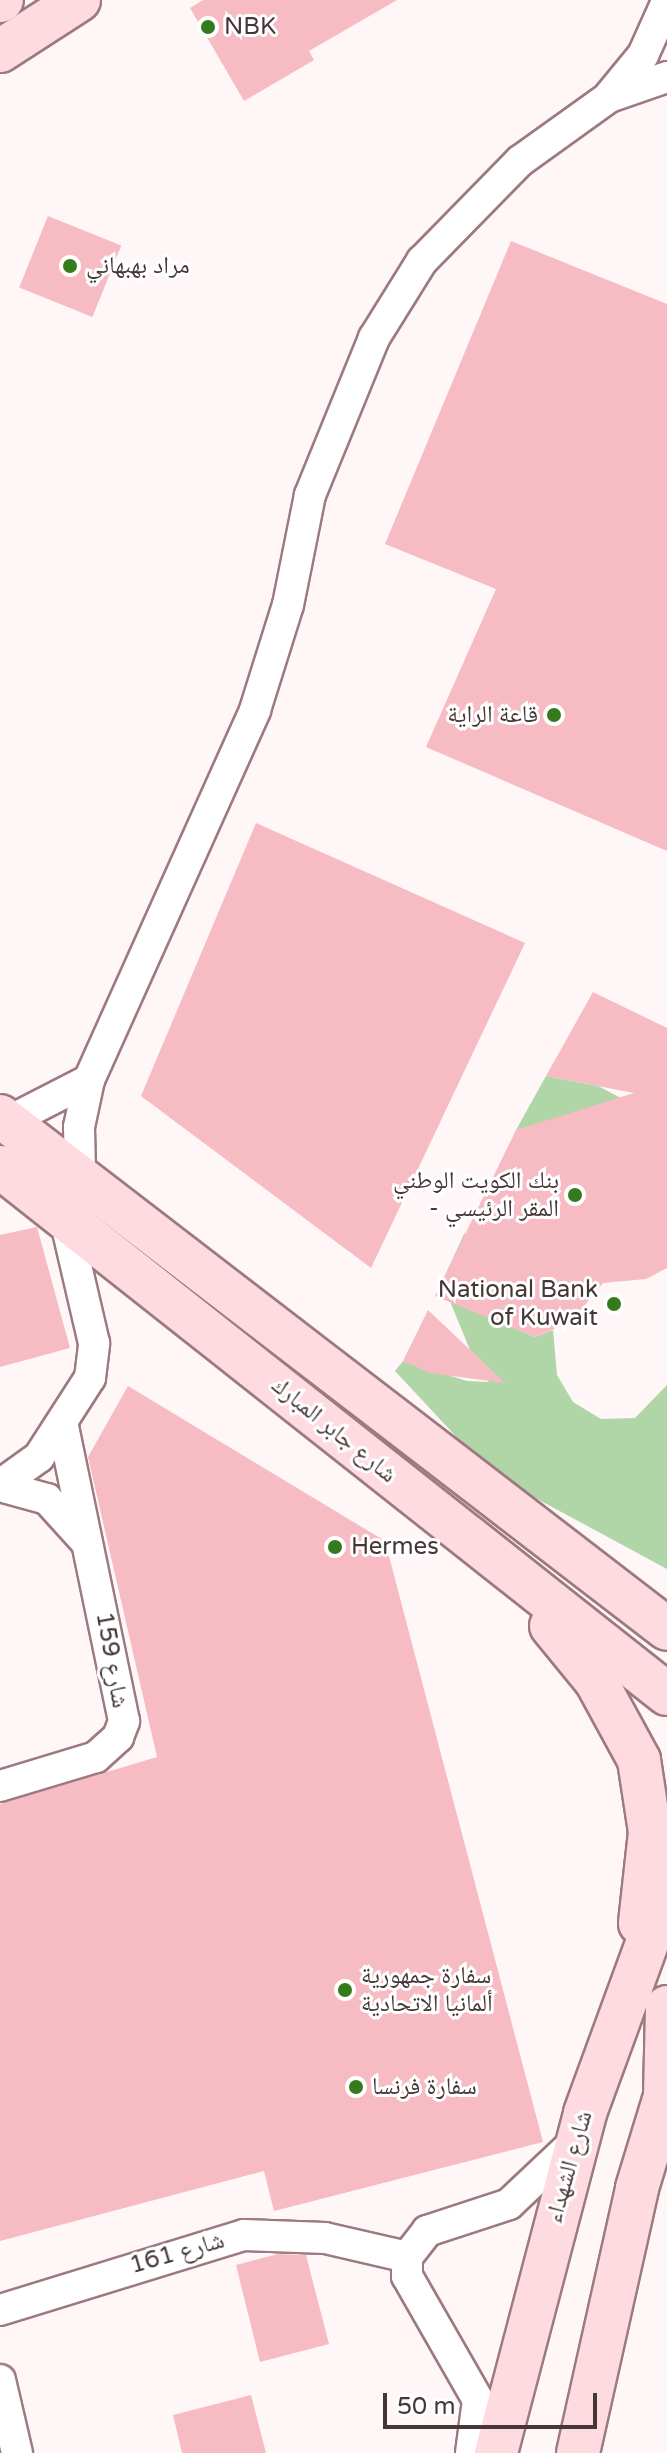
<!DOCTYPE html>
<meta charset="utf-8">
<style>
body{margin:0}
#map{position:relative;width:667px;height:2453px;overflow:hidden;background:#fef6f7;font-family:"Varela Round","Noto Naskh Arabic",sans-serif}
div>[style]{position:absolute}
.green>*{inset:0;background:#b0d5a6}
.building>*{inset:0;background:#f7bbc4;transform-origin:0 0}
.roads{filter:drop-shadow(2px 0 #9c7a7f) drop-shadow(-2px 0 #9c7a7f) drop-shadow(0 2px #9c7a7f) drop-shadow(0 -2px #9c7a7f)}
.street>*{height:30px;margin:-15px;padding:0 15px;transform-origin:15px;border-radius:15px;background:#fff}
.secondary>*{height:42px;margin:-21px;padding:0 21px;transform-origin:21px;border-radius:21px;background:#fedae1}
.dots>*{width:22px;height:22px;translate:-50% -50%;box-sizing:border-box;border:4px solid #fff;border-radius:50%}
span{translate:-50% -50%;white-space:nowrap;text-align:center;line-height:1.15;-webkit-text-stroke:6px #fff;paint-order:stroke}
.poi-label{font-size:24px;color:#453638}
.left{translate:0 -50%;text-align:left}
.right{translate:-100% -50%;text-align:right}
.street-label{font-size:24px;color:#453638}
.scale{position:absolute;left:383px;top:2393px;width:214px;height:36px;box-sizing:border-box;border:4px solid #453638;border-top:0;padding-left:10px;font-size:24px;line-height:28px;white-space:nowrap;color:#453638;-webkit-text-stroke:6px #fff;paint-order:stroke}
</style>
<div id="map">
<div class="green">
<i style="clip-path:polygon(546px 1076px,598px 1086px,640px 1108px,516px 1130px)"></i>
<i style="clip-path:polygon(465px 1232px,463px 1267px,478px 1299px,502px 1323px,535px 1337px,553px 1330px,557px 1375px,573px 1402px,601px 1419px,635px 1418px,667px 1385px,667px 1569px,491px 1474px,395px 1371px,403px 1361px,467px 1381px,488px 1382px,494px 1373px,470px 1350px,442px 1282px)"></i>
</div>
<div class="building">
<i style="clip-path:polygon(203px 0,397px 0,309px 51px,314px 60px,244px 101px,190px 8px)"></i>
<i style="left:48px;top:216px;width:79px;height:77px;rotate:22deg"></i>
<i style="clip-path:polygon(511px 241px,667px 304px,667px 851px,426px 747px,496px 589px,385px 544px)"></i>
<i style="clip-path:polygon(256px 823px,525px 943px,371px 1268px,141px 1096px)"></i>
<i style="clip-path:polygon(593px 992px,667px 1028px,667px 1268px,646px 1279px,603px 1283px,571px 1322px,535px 1337px,435px 1296px,516px 1130px,634px 1093px,546px 1076px)"></i>
<i style="clip-path:polygon(37px 1227px,70px 1348px,0 1367px,0 1235px)"></i>
<i style="clip-path:polygon(428px 1310px,505px 1383px,430px 1373px,403px 1361px)"></i>
<i style="clip-path:polygon(128px 1386px,385px 1541px,543px 2142px,274px 2211px,264px 2171px,0 2241px,0 1804px,157px 1757px,88px 1457px)"></i>
<i style="clip-path:polygon(278px 2254px,306px 2255px,329px 2344px,260px 2362px,236px 2265px)"></i>
<i style="clip-path:polygon(251px 2395px,266px 2453px,182px 2453px,173px 2415px)"></i>
</div>
<div class="roads">
<div class="street">
<i style="left:610px;top:95px;width:52px;rotate:-50.5deg"></i>
<i style="left:643px;top:55px;width:54px;rotate:-65.8deg"></i>
<i style="left:7px;top:1122px;width:92px;rotate:-27.1deg"></i>
<i style="left:80px;top:1174px;width:47px;rotate:-91.2deg"></i>
<i style="left:79px;top:1127px;width:48px;rotate:-78deg"></i>
<i style="left:89px;top:1080px;width:406px;rotate:-65.8deg"></i>
<i style="left:255px;top:710px;width:110px;rotate:-72.6deg"></i>
<i style="left:288px;top:605px;width:112px;rotate:-78.7deg"></i>
<i style="left:310px;top:495px;width:170px;rotate:-67.8deg"></i>
<i style="left:374px;top:338px;width:91px;rotate:-58.1deg"></i>
<i style="left:422px;top:261px;width:140px;rotate:-45.6deg"></i>
<i style="left:520px;top:161px;width:110px;rotate:-35.7deg"></i>
<i style="left:609px;top:97px;width:61px;rotate:-19deg"></i>
<i style="left:0;top:1485px;width:48px;rotate:-35.7deg"></i>
<i style="left:39px;top:1457px;width:94px;rotate:-57.2deg"></i>
<i style="left:90px;top:1378px;width:35px;rotate:-83deg"></i>
<i style="left:94px;top:1343px;width:128px;rotate:-103.1deg"></i>
<i style="left:0;top:1486px;width:49px;rotate:15.5deg"></i>
<i style="left:47px;top:1499px;width:59px;rotate:47.7deg"></i>
<i style="left:0;top:1786px;width:100px;rotate:-16.8deg"></i>
<i style="left:96px;top:1757px;width:30px;rotate:-42deg"></i>
<i style="left:118px;top:1737px;width:17px;rotate:-69deg"></i>
<i style="left:124px;top:1721px;width:300px;rotate:-101.7deg"></i>
<i style="left:0;top:2310px;width:255px;rotate:-17.1deg"></i>
<i style="left:244px;top:2235px;width:81px;rotate:2.1deg"></i>
<i style="left:325px;top:2238px;width:84px;rotate:13deg"></i>
<i style="left:0;top:2380px;width:75px;rotate:76.9deg"></i>
<i style="left:471px;top:2453px;width:53px;rotate:-82.5deg"></i>
<i style="left:478px;top:2400px;width:143px;rotate:-119.8deg"></i>
<i style="left:407px;top:2276px;width:19px;rotate:-90deg"></i>
<i style="left:407px;top:2257px;width:33px;rotate:-52deg"></i>
<i style="left:427px;top:2231px;width:86px;rotate:-18.2deg"></i>
<i style="left:509px;top:2204px;width:93px;rotate:-43.3deg"></i>
</div>
<div class="secondary">
<i style="left:0;top:1px;width:2px;rotate:-27deg"></i>
<i style="left:0;top:51px;width:94px;rotate:-32.8deg"></i>
<i style="left:0;top:1116px;width:841px;rotate:37.56deg"></i>
<i style="left:0;top:1167px;width:850px;rotate:38.31deg"></i>
<i style="left:551px;top:1626px;width:71px;rotate:50.7deg"></i>
<i style="left:596px;top:1681px;width:90px;rotate:61.4deg"></i>
<i style="left:639px;top:1760px;width:73px;rotate:81.3deg"></i>
<i style="left:650px;top:1832px;width:92px;rotate:96.3deg"></i>
<i style="left:665px;top:2096px;width:89px;rotate:-88.7deg"></i>
<i style="left:496px;top:2453px;width:351px;rotate:-75.3deg"></i>
<i style="left:585px;top:2113px;width:239px;rotate:-69.9deg"></i>
<i style="left:578px;top:2453px;width:271px;rotate:-77.4deg"></i>
<i style="left:637px;top:2188px;width:102px;rotate:-73deg"></i>
</div>
</div>
<div class="dots">
<i style="left:208px;top:27px;background:#357a1c"></i>
<i style="left:70px;top:266px;background:#357a1c"></i>
<i style="left:554px;top:715px;background:#357a1c"></i>
<i style="left:575px;top:1195px;background:#357a1c"></i>
<i style="left:614px;top:1304px;background:#357a1c"></i>
<i style="left:335px;top:1547px;background:#357a1c"></i>
<i style="left:345px;top:1990px;background:#357a1c"></i>
<i style="left:356px;top:2087px;background:#357a1c"></i>
</div>
<div class="poi-label">
<span class="left" style="left:224px;top:27px">NBK</span>
<span class="left" style="left:86px;top:266px">مراد بهبهاني</span>
<span class="right" style="left:538px;top:715px">قاعة الراية</span>
<span class="right" style="left:559px;top:1195px">بنك الكويت الوطني<br>- المقر الرئيسي</span>
<span class="right" style="left:598px;top:1304px">National Bank<br>of Kuwait</span>
<span class="left" style="left:351px;top:1547px">Hermes</span>
<span class="left" style="left:361px;top:1990px">سفارة جمهورية<br>ألمانيا الاتحادية</span>
<span class="left" style="left:372px;top:2087px">سفارة فرنسا</span>
</div>
<div class="street-label">
<span style="left:334px;top:1430px;rotate:39deg">شارع جابر المبارك</span>
<span style="left:112px;top:1660px;rotate:80deg">شارع 159</span>
<span style="left:569px;top:2167px;rotate:-74deg">شارع الشهداء</span>
<span style="left:177px;top:2253px;rotate:-16deg">شارع 161</span>
</div>
<div class="scale">50 m</div>
</div>
